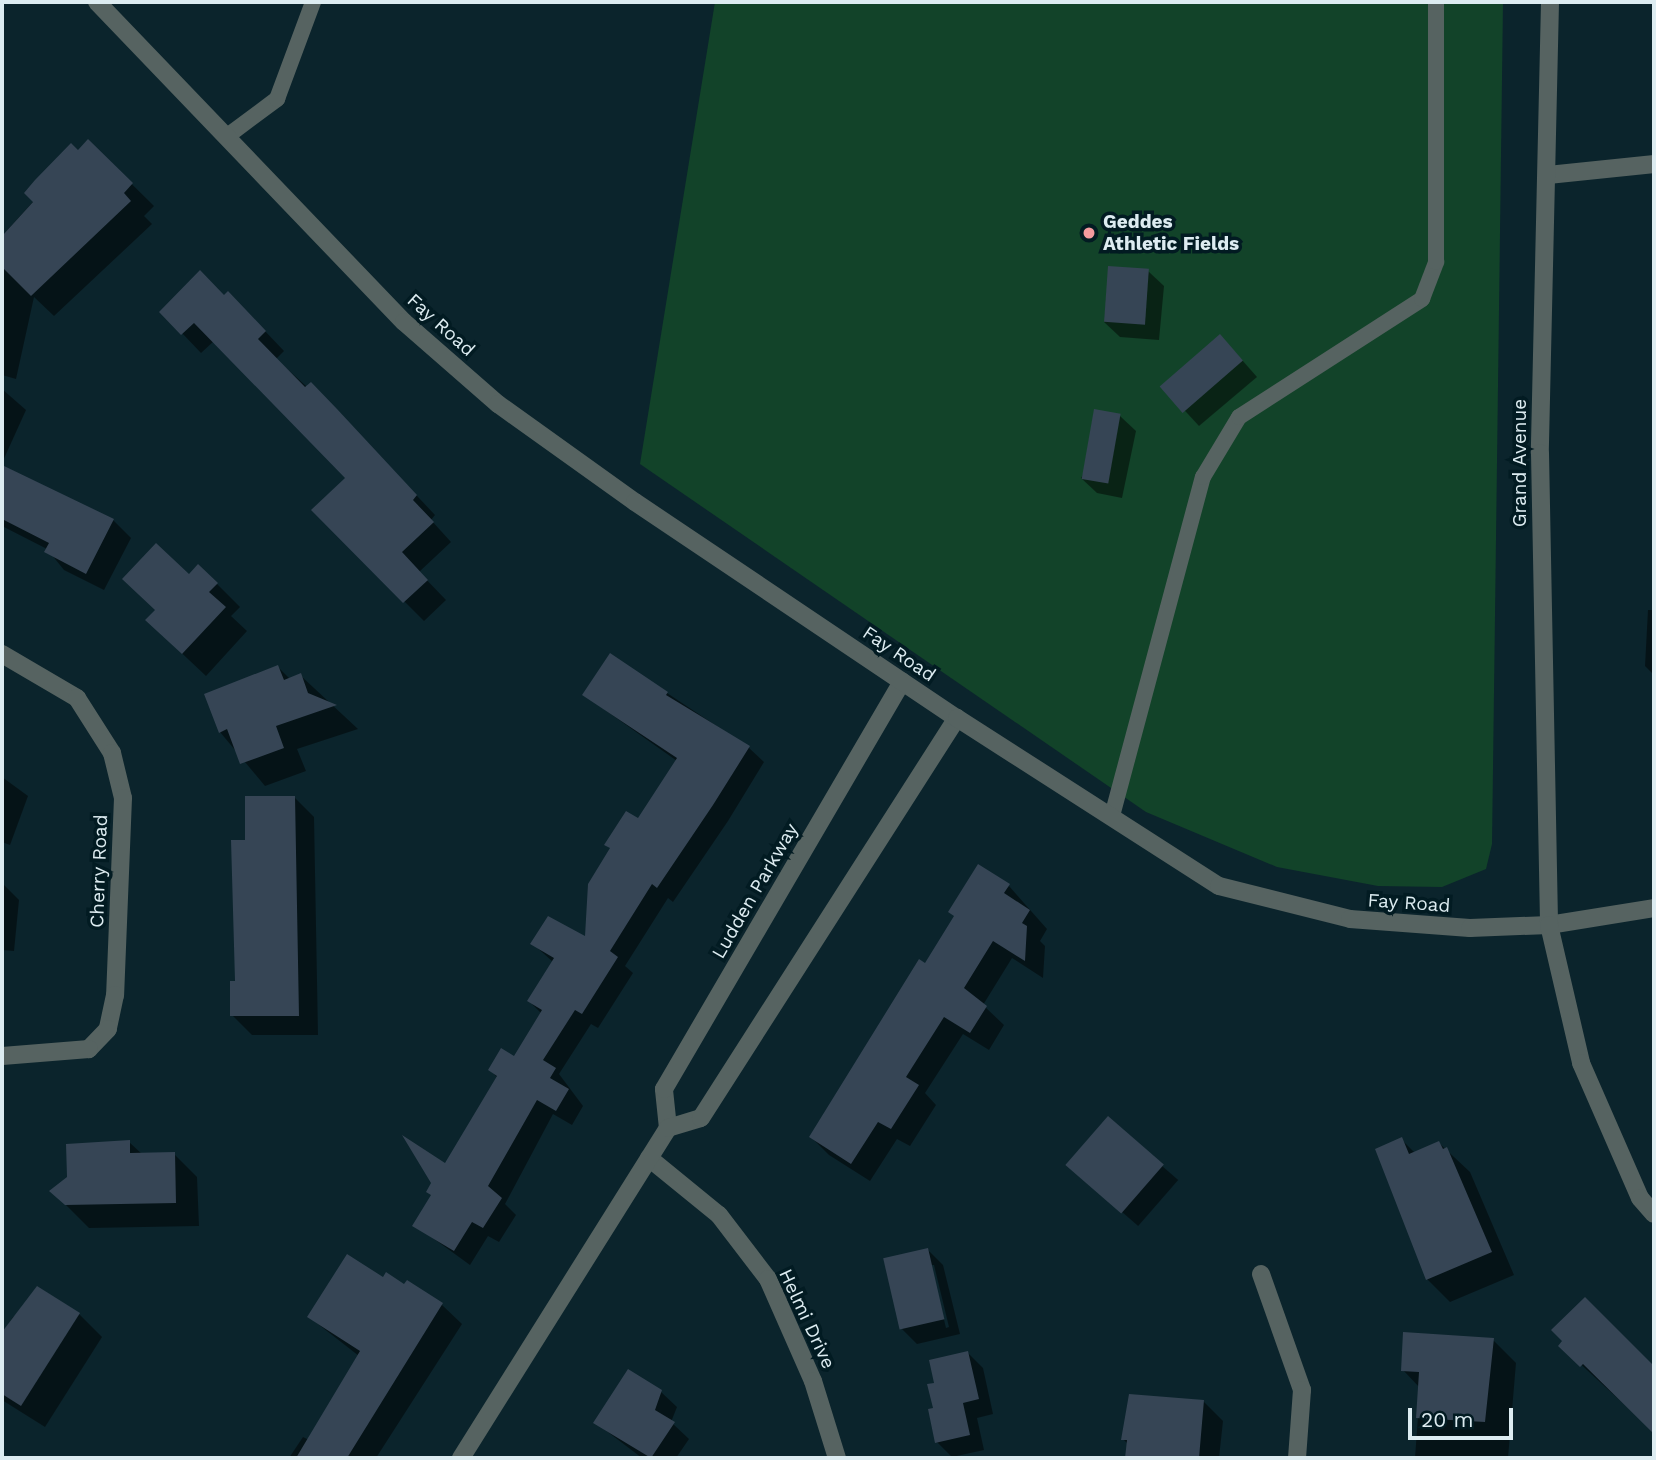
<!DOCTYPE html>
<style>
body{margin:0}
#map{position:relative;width:1656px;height:1460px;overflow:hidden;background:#0b242c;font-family:"Work Sans",sans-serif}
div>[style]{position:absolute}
.green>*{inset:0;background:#124329}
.shadow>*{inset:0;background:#0007;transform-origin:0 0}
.building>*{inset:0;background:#364555;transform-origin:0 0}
.service>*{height:16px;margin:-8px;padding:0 8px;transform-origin:8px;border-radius:8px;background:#566361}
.minor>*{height:18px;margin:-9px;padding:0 9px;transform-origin:9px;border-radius:9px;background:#566361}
.tertiary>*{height:18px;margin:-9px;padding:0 9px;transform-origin:9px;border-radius:9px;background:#566361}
.dots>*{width:19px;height:19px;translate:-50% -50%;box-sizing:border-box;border:4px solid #021b22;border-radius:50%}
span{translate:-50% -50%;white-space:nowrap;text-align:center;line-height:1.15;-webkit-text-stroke:7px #021b22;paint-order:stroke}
.poi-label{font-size:19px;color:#ddecf1;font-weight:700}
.left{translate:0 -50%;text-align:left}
.street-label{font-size:19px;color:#ddecf1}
.frame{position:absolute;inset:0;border:4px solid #ddecf1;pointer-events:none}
.scale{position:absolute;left:1408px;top:1408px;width:105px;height:32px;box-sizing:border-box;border:4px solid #ddecf1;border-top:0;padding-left:9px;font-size:21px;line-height:24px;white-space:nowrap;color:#ddecf1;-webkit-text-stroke:5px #021b22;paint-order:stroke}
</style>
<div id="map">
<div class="green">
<i style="clip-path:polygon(715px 2px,1503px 2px,1492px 844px,1486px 869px,1442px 887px,1378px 886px,1277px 867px,1146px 812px,640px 464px)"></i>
</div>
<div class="shadow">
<i style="clip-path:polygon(88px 141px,154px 206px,144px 216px,152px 224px,54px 316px,34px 297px,16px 379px,2px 375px,2px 236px)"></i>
<i style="clip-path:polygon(1148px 271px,1164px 286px,1159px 340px,1120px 337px,1104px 322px)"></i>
<i style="clip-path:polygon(225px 297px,247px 312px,284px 351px,276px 359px,355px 430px,435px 515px,431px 520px,451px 542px,419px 572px,446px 600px,424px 621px,313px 510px,347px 478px,214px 341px,201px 353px,162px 312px)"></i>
<i style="clip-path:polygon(1235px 352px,1257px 377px,1199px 426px,1163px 387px)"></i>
<i style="clip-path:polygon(2px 389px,26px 410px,2px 463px)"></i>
<i style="clip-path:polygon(1120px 416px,1136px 431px,1122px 498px,1097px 493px,1081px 478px)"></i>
<i style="clip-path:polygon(2px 467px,113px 520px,131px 538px,104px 590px,64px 570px,47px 549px,2px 526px)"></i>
<i style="clip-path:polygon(189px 576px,217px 584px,240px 607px,231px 616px,247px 631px,206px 676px,171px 643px,156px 611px)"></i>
<i style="clip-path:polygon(1648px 610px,1654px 610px,1654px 675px,1645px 666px)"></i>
<i style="clip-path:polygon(278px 667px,290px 679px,300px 675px,358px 729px,297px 749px,306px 771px,265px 786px,220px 732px)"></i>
<i style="clip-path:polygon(667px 693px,748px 747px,764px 762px,728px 821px,673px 902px,668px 898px,625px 966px,633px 973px,598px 1028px,591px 1024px,559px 1074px,583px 1106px,572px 1125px,553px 1114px,505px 1204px,516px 1215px,499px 1242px,488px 1236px,470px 1265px,419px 1228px,446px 1166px,498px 1078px,490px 1070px,514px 1058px,542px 1014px,529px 1001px,553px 962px,532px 943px,587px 939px,638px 820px,677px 761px,584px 695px)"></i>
<i style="clip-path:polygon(2px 777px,28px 796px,10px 845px,2px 842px)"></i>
<i style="clip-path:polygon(295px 798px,314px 817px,318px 1035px,252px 1035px,232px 1015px,247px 842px)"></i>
<i style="clip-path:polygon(2px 883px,19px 900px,14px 951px,2px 950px)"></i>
<i style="clip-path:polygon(1009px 886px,1047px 929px,1040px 941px,1045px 946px,1043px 978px,1012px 958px,983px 1005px,1004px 1025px,989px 1050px,963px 1034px,925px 1093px,936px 1105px,910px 1146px,897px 1139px,870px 1181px,829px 1155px,811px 1137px,925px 965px)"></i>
<i style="left:1108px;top:1119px;width:93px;height:61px;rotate:41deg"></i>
<i style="clip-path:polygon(1402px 1140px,1415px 1153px,1439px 1143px,1470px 1172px,1514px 1275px,1450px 1302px,1427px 1279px)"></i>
<i style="clip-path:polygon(129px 1142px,142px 1154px,174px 1154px,197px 1177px,199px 1226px,89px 1228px,52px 1191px)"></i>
<i style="clip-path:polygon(evenodd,928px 1250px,943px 1265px,960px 1334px,917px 1344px,902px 1329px,928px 1250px,931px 1265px,934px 1265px,949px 1327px,946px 1328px,931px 1265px)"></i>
<i style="clip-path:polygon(383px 1279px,405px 1286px,407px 1282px,442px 1305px,462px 1324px,376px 1458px,289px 1458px,303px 1437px,309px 1440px,359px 1356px,309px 1317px)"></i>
<i style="clip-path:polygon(1585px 1299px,1654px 1369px,1654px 1432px,1561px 1346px)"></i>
<i style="clip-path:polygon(79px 1314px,102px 1337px,45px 1427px,2px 1400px,2px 1335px,13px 1317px)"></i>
<i style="clip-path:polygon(1493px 1340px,1516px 1363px,1508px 1458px,1415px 1458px,1420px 1388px,1403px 1370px)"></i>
<i style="clip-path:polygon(968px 1353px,983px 1368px,993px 1414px,977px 1418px,984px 1450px,952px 1457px,937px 1442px,936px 1384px)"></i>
<i style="clip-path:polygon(661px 1392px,677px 1407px,671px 1422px,689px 1439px,676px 1458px,642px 1458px,596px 1423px)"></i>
<i style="clip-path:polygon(1203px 1401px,1223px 1421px,1219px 1458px,1127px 1458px,1128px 1444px,1123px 1439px)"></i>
</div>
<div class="building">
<i style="clip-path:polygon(88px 139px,133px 183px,124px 193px,131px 201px,31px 296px,2px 267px,2px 236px,33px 202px,24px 193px,35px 180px,71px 143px,78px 150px)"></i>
<i style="left:1108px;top:266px;width:41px;height:56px;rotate:4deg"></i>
<i style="clip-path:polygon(200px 270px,224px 295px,228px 291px,266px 331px,258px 339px,305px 387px,311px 382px,337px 409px,417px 495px,413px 500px,434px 522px,402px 552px,428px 580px,403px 603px,311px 510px,345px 478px,194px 323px,181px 335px,159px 312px)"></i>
<i style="left:1220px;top:334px;width:35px;height:80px;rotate:49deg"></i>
<i style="left:1094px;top:409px;width:27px;height:71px;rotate:10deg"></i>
<i style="clip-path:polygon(2px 465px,114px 519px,86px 574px,44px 552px,49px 543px,2px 519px)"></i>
<i style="clip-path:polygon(156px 543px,189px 574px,198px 564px,218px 583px,209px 592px,226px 607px,182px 654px,145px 620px,155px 610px,122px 579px)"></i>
<i style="clip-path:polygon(610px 653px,668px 692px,666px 695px,750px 746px,713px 805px,657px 888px,652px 884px,610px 951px,618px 957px,582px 1014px,575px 1010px,543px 1060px,556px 1068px,550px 1078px,569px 1089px,556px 1111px,537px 1100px,488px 1186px,502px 1198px,483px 1228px,472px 1222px,454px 1251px,412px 1226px,431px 1195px,426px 1192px,431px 1183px,402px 1135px,445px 1163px,497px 1076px,488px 1070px,501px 1048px,514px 1056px,542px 1010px,527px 1001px,554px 958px,530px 944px,548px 916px,585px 936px,588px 884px,610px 848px,604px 845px,626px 811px,638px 818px,677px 758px,582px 695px)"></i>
<i style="clip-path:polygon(278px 665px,284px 680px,301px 673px,308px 693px,337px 705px,276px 726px,284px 748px,240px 764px,227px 729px,219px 733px,204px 694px)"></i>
<i style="clip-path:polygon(245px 796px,295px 796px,299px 1016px,230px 1016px,230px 981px,235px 981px,231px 840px,245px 840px)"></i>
<i style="clip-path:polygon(978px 864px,1010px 884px,1004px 893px,1030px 910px,1022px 923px,1027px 926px,1025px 961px,993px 941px,964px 988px,987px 1006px,970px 1033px,944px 1017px,906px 1077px,919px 1085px,891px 1129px,878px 1122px,851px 1164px,809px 1137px,919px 959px,925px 963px,954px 916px,948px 912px)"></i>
<i style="left:1108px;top:1116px;width:74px;height:65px;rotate:41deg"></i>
<i style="clip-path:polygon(1402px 1137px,1409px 1154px,1439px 1141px,1443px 1149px,1447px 1147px,1492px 1252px,1426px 1280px,1375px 1149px)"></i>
<i style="clip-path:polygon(130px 1140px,130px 1153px,175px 1152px,176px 1203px,65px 1205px,49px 1191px,67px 1177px,66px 1144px)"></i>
<i style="left:928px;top:1248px;width:73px;height:46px;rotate:77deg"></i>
<i style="clip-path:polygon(347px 1254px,383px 1277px,386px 1272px,404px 1284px,407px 1280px,443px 1303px,347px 1458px,296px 1458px,360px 1351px,307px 1317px)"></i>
<i style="clip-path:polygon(37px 1286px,80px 1313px,21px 1406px,2px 1394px,2px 1332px)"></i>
<i style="clip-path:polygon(1585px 1297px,1654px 1366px,1654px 1434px,1583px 1364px,1580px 1367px,1558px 1346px,1562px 1341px,1551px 1330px)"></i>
<i style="clip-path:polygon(1403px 1332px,1494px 1338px,1485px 1422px,1416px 1418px,1419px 1372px,1401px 1371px)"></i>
<i style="clip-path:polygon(968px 1351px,979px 1399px,963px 1403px,970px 1435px,935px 1443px,928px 1409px,933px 1408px,927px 1384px,934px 1383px,929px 1360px)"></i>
<i style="clip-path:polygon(628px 1369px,662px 1390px,655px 1410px,675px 1422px,651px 1458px,593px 1423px)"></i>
<i style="clip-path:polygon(1129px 1394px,1204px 1400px,1199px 1458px,1125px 1458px,1127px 1440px,1121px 1440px)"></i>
</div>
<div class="service">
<i style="left:226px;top:137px;width:64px;rotate:-36.7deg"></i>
<i style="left:277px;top:99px;width:103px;rotate:-69.6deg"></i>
<i style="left:1112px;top:816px;width:351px;rotate:-75deg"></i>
<i style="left:1203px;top:477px;width:70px;rotate:-59deg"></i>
<i style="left:1239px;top:417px;width:218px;rotate:-32.8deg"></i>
<i style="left:1422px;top:299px;width:40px;rotate:-69deg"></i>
<i style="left:1436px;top:262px;width:260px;rotate:-90deg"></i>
</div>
<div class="minor">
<i style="left:1548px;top:175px;width:107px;rotate:-5.9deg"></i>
<i style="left:2px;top:654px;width:87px;rotate:30.4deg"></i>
<i style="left:77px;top:698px;width:65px;rotate:57.5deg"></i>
<i style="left:112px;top:753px;width:46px;rotate:76.3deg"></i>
<i style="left:123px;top:798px;width:197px;rotate:92.3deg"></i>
<i style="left:115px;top:995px;width:35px;rotate:102deg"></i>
<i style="left:108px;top:1029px;width:28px;rotate:134deg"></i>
<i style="left:89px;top:1049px;width:87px;rotate:175.4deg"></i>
<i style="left:1549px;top:925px;width:106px;rotate:-9.2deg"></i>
<i style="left:668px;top:1128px;width:39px;rotate:-96deg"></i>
<i style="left:664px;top:1089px;width:472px;rotate:-59.7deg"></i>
<i style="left:649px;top:1158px;width:90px;rotate:39.2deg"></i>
<i style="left:719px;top:1215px;width:81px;rotate:52.6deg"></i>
<i style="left:768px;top:1279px;width:111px;rotate:66.2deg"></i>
<i style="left:813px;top:1381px;width:81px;rotate:72.7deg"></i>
<i style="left:1261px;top:1274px;width:123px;rotate:70.5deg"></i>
<i style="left:1302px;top:1390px;width:68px;rotate:94.2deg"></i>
<i style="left:461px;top:1458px;width:390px;rotate:-57.9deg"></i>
<i style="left:668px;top:1128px;width:34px;rotate:-17deg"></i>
<i style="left:701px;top:1118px;width:475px;rotate:-57.4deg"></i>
</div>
<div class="tertiary">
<i style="left:97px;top:2px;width:443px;rotate:46.2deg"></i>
<i style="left:404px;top:322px;width:125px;rotate:41.1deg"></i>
<i style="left:498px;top:404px;width:168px;rotate:35.6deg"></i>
<i style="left:635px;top:502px;width:388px;rotate:33.9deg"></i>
<i style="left:957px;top:718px;width:311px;rotate:32.7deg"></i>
<i style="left:1219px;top:886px;width:135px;rotate:14.1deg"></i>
<i style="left:1350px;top:919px;width:120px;rotate:4.3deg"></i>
<i style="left:1470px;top:928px;width:79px;rotate:-2.2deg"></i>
<i style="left:1550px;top:2px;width:451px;rotate:91.3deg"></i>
<i style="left:1540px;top:453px;width:472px;rotate:88.9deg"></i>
<i style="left:1549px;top:925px;width:142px;rotate:76.9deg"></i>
<i style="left:1581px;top:1063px;width:147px;rotate:66.4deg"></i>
<i style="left:1640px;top:1198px;width:21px;rotate:49deg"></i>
</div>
<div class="dots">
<i style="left:1089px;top:233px;background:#f59b9f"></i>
</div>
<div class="poi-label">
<span class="left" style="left:1103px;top:233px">Geddes<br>Athletic Fields</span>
</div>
<div class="street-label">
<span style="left:441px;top:325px;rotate:42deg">Fay Road</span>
<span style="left:1520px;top:463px;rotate:-90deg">Grand Avenue</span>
<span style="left:899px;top:654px;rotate:34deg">Fay Road</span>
<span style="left:99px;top:871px;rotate:-88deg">Cherry Road</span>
<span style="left:755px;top:891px;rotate:-60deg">Ludden Parkway</span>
<span style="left:1409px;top:903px;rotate:4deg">Fay Road</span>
<span style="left:807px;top:1319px;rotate:65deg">Helmi Drive</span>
</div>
<div class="frame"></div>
<div class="scale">20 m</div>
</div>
